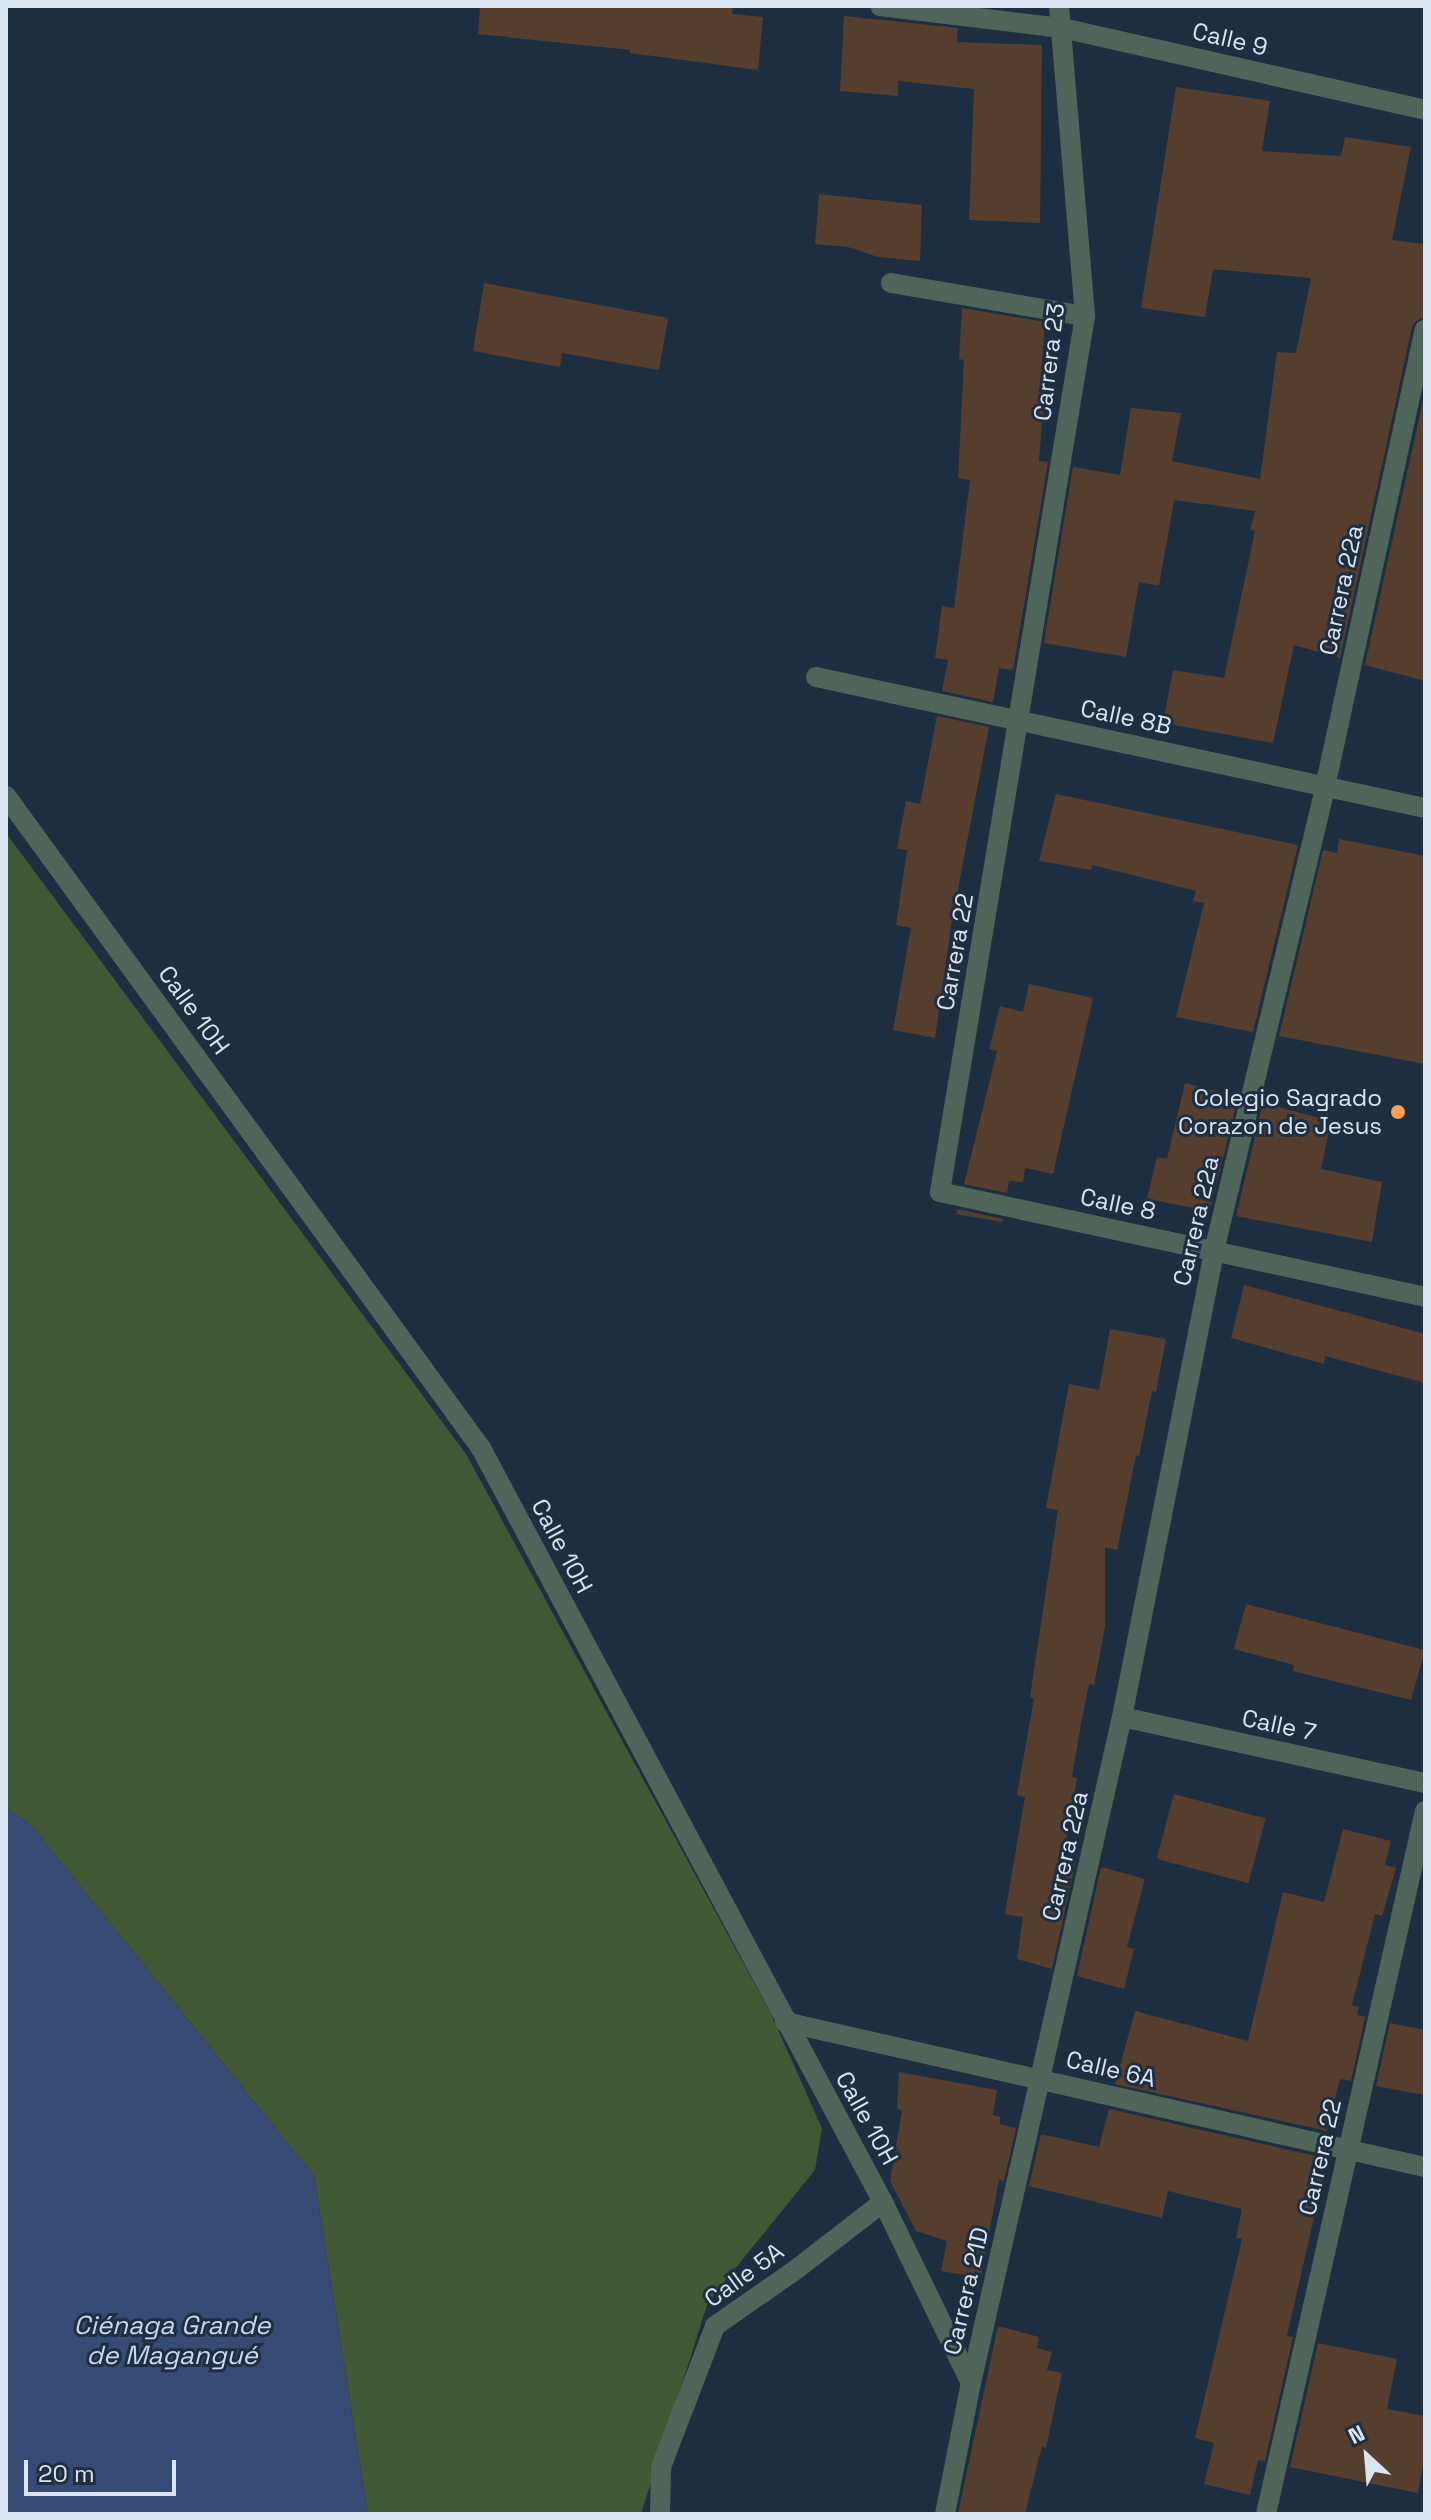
<!DOCTYPE html>
<meta charset="utf-8">
<style>
body{margin:0}
#map{position:relative;width:1431px;height:2520px;overflow:hidden;background:#1d2e41;font-family:"Space Grotesk",sans-serif}
div>[style]{position:absolute}
.green>*{inset:0;background:#405833}
.water>*{inset:0;background:#364b74}
.building>*{inset:0;background:#563e2e;transform-origin:0 0}
.service>*{height:20px;margin:-10px;padding:0 10px;transform-origin:10px;border-radius:10px;background:#4f6559}
.minor>*{height:20px;margin:-10px;padding:0 10px;transform-origin:10px;border-radius:10px;background:#4f6559}
.dots>*{width:22px;height:22px;translate:-50% -50%;box-sizing:border-box;border:4px solid #1d2e41;border-radius:50%}
span{translate:-50% -50%;white-space:nowrap;text-align:center;line-height:1.15;-webkit-text-stroke:6px #1d2e41;paint-order:stroke}
.street-label{font-size:24px;color:#dbe5f2}
.poi-label{font-size:24px;color:#dbe5f2}
.right{translate:-100% -50%;text-align:right}
.water-label{font-size:26px;color:#c8d7f3;font-style:italic}
.frame{position:absolute;inset:0;border:8px solid #dbe5f2;pointer-events:none}
.north{position:absolute;left:1327px;top:2416px;width:80px;height:80px;-webkit-text-stroke:6px #1d2e41;paint-order:stroke;rotate:334deg;font-size:22px;font-weight:700;line-height:32px;text-align:center;color:#dbe5f2}
.north::after{content:'';display:block;margin:auto;width:28px;height:36px;background:#dbe5f2;clip-path:polygon(50% 0,100% 100%,50% 72%,0 100%)}
.scale{position:absolute;left:24px;top:2460px;width:152px;height:36px;box-sizing:border-box;border:4px solid #dbe5f2;border-top:0;padding-left:10px;font-size:24px;line-height:28px;white-space:nowrap;color:#dbe5f2;-webkit-text-stroke:6px #1d2e41;paint-order:stroke}
</style>
<div id="map">
<div class="green">
<i style="clip-path:polygon(6px 833px,466px 1454px,770px 2012px,822px 2128px,815px 2170px,708px 2302px,641px 2514px,368px 2514px,314px 2176px,32px 1826px,6px 1807px)"></i>
</div>
<div class="water">
<i style="clip-path:polygon(6px 1807px,32px 1826px,314px 2176px,368px 2514px,6px 2514px)"></i>
</div>
<div class="building">
<i style="clip-path:polygon(480px 6px,733px 6px,732px 14px,763px 17px,758px 70px,630px 53px,630px 50px,478px 34px)"></i>
<i style="clip-path:polygon(844px 16px,958px 28px,957px 42px,1042px 45px,1040px 223px,969px 220px,974px 89px,898px 81px,898px 96px,840px 91px)"></i>
<i style="clip-path:polygon(1176px 87px,1270px 101px,1262px 151px,1341px 156px,1345px 137px,1411px 147px,1392px 240px,1425px 244px,1425px 317px,1416px 321px,1412px 327px,1340px 658px,1294px 645px,1273px 743px,1163px 723px,1173px 670px,1224px 678px,1255px 531px,1250px 530px,1255px 511px,1174px 500px,1159px 586px,1139px 582px,1126px 657px,1044px 643px,1073px 467px,1120px 475px,1131px 408px,1181px 413px,1172px 461px,1260px 479px,1277px 352px,1296px 353px,1311px 278px,1213px 269px,1205px 317px,1141px 308px)"></i>
<i style="clip-path:polygon(819px 194px,922px 205px,920px 261px,878px 257px,848px 247px,815px 244px)"></i>
<i style="clip-path:polygon(484px 283px,668px 318px,659px 370px,562px 353px,560px 367px,473px 351px)"></i>
<i style="clip-path:polygon(962px 308px,1045px 322px,1041px 375px,1046px 375px,1039px 461px,1048px 462px,1013px 670px,999px 668px,993px 702px,942px 691px,948px 660px,935px 658px,942px 606px,954px 608px,970px 480px,958px 478px,964px 360px,959px 359px)"></i>
<i style="clip-path:polygon(1425px 391px,1425px 681px,1365px 665px)"></i>
<i style="clip-path:polygon(937px 716px,989px 727px,952px 920px,935px 1038px,893px 1030px,911px 928px,896px 925px,907px 850px,897px 849px,906px 801px,920px 804px)"></i>
<i style="clip-path:polygon(1056px 794px,1298px 845px,1253px 1032px,1176px 1017px,1204px 903px,1193px 901px,1196px 891px,1092px 865px,1091px 870px,1039px 861px)"></i>
<i style="clip-path:polygon(1339px 839px,1425px 856px,1425px 1064px,1279px 1036px,1323px 850px,1337px 853px)"></i>
<i style="clip-path:polygon(1029px 984px,1093px 998px,1053px 1174px,1025px 1168px,1023px 1182px,1009px 1181px,1007px 1193px,964px 1184px,997px 1051px,989px 1049px,1000px 1006px,1023px 1012px)"></i>
<i style="clip-path:polygon(1185px 1083px,1238px 1097px,1210px 1211px,1147px 1199px,1157px 1157px,1167px 1159px)"></i>
<i style="clip-path:polygon(1263px 1103px,1331px 1121px,1321px 1169px,1382px 1182px,1372px 1242px,1236px 1216px)"></i>
<i style="clip-path:polygon(958px 1209px,1003px 1219px,1002px 1222px,956px 1214px)"></i>
<i style="clip-path:polygon(1244px 1285px,1425px 1334px,1425px 1383px,1325px 1356px,1324px 1364px,1231px 1338px)"></i>
<i style="clip-path:polygon(1110px 1329px,1166px 1339px,1156px 1392px,1152px 1391px,1139px 1456px,1136px 1455px,1117px 1550px,1105px 1547px,1105px 1627px,1094px 1685px,1089px 1684px,1081px 1724px,1072px 1777px,1077px 1778px,1063px 1856px,1076px 1860px,1052px 1969px,1017px 1959px,1023px 1917px,1005px 1914px,1025px 1797px,1017px 1795px,1034px 1698px,1030px 1697px,1058px 1510px,1046px 1508px,1069px 1384px,1099px 1390px)"></i>
<i style="clip-path:polygon(1246px 1604px,1425px 1650px,1411px 1700px,1293px 1671px,1294px 1665px,1234px 1649px)"></i>
<i style="left:1174px;top:1794px;width:95px;height:67px;rotate:15deg"></i>
<i style="clip-path:polygon(1343px 1829px,1391px 1841px,1385px 1865px,1396px 1868px,1382px 1916px,1375px 1914px,1352px 2005px,1359px 2007px,1357px 2015px,1365px 2017px,1351px 2081px,1340px 2079px,1327px 2131px,1115px 2084px,1135px 2011px,1248px 2041px,1283px 1892px,1324px 1902px)"></i>
<i style="clip-path:polygon(1101px 1867px,1145px 1879px,1127px 1947px,1134px 1949px,1124px 1989px,1077px 1976px)"></i>
<i style="clip-path:polygon(1390px 2023px,1425px 2030px,1425px 2095px,1376px 2086px)"></i>
<i style="clip-path:polygon(899px 2072px,997px 2090px,993px 2115px,1000px 2117px,1000px 2124px,1016px 2128px,1004px 2181px,999px 2179px,981px 2278px,941px 2271px,947px 2241px,916px 2231px,890px 2181px,902px 2111px,897px 2108px)"></i>
<i style="clip-path:polygon(1109px 2109px,1320px 2157px,1316px 2172px,1324px 2174px,1287px 2336px,1293px 2337px,1265px 2461px,1258px 2460px,1250px 2495px,1204px 2484px,1214px 2443px,1195px 2438px,1242px 2239px,1236px 2238px,1242px 2209px,1168px 2191px,1162px 2218px,1029px 2186px,1041px 2134px,1099px 2147px)"></i>
<i style="clip-path:polygon(998px 2326px,1039px 2337px,1037px 2348px,1052px 2352px,1047px 2370px,1062px 2373px,1046px 2448px,1042px 2446px,1025px 2514px,958px 2514px)"></i>
<i style="clip-path:polygon(1318px 2343px,1397px 2359px,1387px 2409px,1425px 2416px,1425px 2454px,1418px 2493px,1290px 2467px)"></i>
</div>
<div class="service">
<i style="left:891px;top:283px;width:197px;rotate:9.7deg"></i>
</div>
<div class="minor">
<i style="left:880px;top:6px;width:183px;rotate:6.9deg"></i>
<i style="left:1062px;top:28px;width:372px;rotate:12.7deg"></i>
<i style="left:1059px;top:6px;width:311px;rotate:85.2deg"></i>
<i style="left:1085px;top:316px;width:888px;rotate:99.4deg"></i>
<i style="left:940px;top:1192px;width:496px;rotate:12.2deg"></i>
<i style="left:816px;top:677px;width:623px;rotate:12.14deg"></i>
<i style="left:6px;top:796px;width:807px;rotate:53.93deg"></i>
<i style="left:481px;top:1448px;width:854px;rotate:61.94deg"></i>
<i style="left:883px;top:2202px;width:201px;rotate:64.1deg"></i>
<i style="left:1122px;top:1717px;width:310px;rotate:12.3deg"></i>
<i style="left:785px;top:2022px;width:656px;rotate:12.77deg"></i>
<i style="left:660px;top:2514px;width:47px;rotate:-88.8deg"></i>
<i style="left:661px;top:2467px;width:151px;rotate:-69deg"></i>
<i style="left:715px;top:2326px;width:101px;rotate:-34.9deg"></i>
<i style="left:798px;top:2268px;width:108px;rotate:-37.8deg"></i>
<i style="left:945px;top:2514px;width:134px;rotate:-78.8deg"></i>
<i style="left:971px;top:2383px;width:683px;rotate:-77.23deg"></i>
<i style="left:1122px;top:1717px;width:475px;rotate:-78.8deg"></i>
<i style="left:1214px;top:1251px;width:477px;rotate:-76.5deg"></i>
<i style="left:1325px;top:787px;width:468px;rotate:-77.7deg"></i>
<i style="left:1266px;top:2514px;width:721px;rotate:-77.26deg"></i>
</div>
<div class="dots">
<i style="left:1398px;top:1112px;background:#fa9f4f"></i>
</div>
<div class="street-label">
<span style="left:1230px;top:39px;rotate:13deg">Calle 9</span>
<span style="left:1049px;top:362px;rotate:-83deg">Carrera 23</span>
<span style="left:1341px;top:590px;rotate:-78deg">Carrera 22a</span>
<span style="left:1126px;top:717px;rotate:12deg">Calle 8B</span>
<span style="left:955px;top:952px;rotate:-80deg">Carrera 22</span>
<span style="left:194px;top:1010px;rotate:54deg">Calle 10H</span>
<span style="left:1118px;top:1204px;rotate:12deg">Calle 8</span>
<span style="left:1196px;top:1221px;rotate:-77deg">Carrera 22a</span>
<span style="left:562px;top:1546px;rotate:62deg">Calle 10H</span>
<span style="left:1279px;top:1725px;rotate:12deg">Calle 7</span>
<span style="left:1065px;top:1856px;rotate:-77deg">Carrera 22a</span>
<span style="left:1111px;top:2069px;rotate:13deg">Calle 6A</span>
<span style="left:867px;top:2118px;rotate:61deg">Calle 10H</span>
<span style="left:1320px;top:2157px;rotate:-77deg">Carrera 22</span>
<span style="left:744px;top:2275px;rotate:-36deg">Calle 5A</span>
<span style="left:966px;top:2291px;rotate:-77deg">Carrera 21D</span>
</div>
<div class="poi-label">
<span class="right" style="left:1382px;top:1112px">Colegio Sagrado<br>Corazon de Jesus</span>
</div>
<div class="water-label">
<span style="left:172px;top:2341px">Ciénaga Grande<br>de Magangué</span>
</div>
<div class="frame"></div>
<div class="north">N</div>
<div class="scale">20 m</div>
</div>
